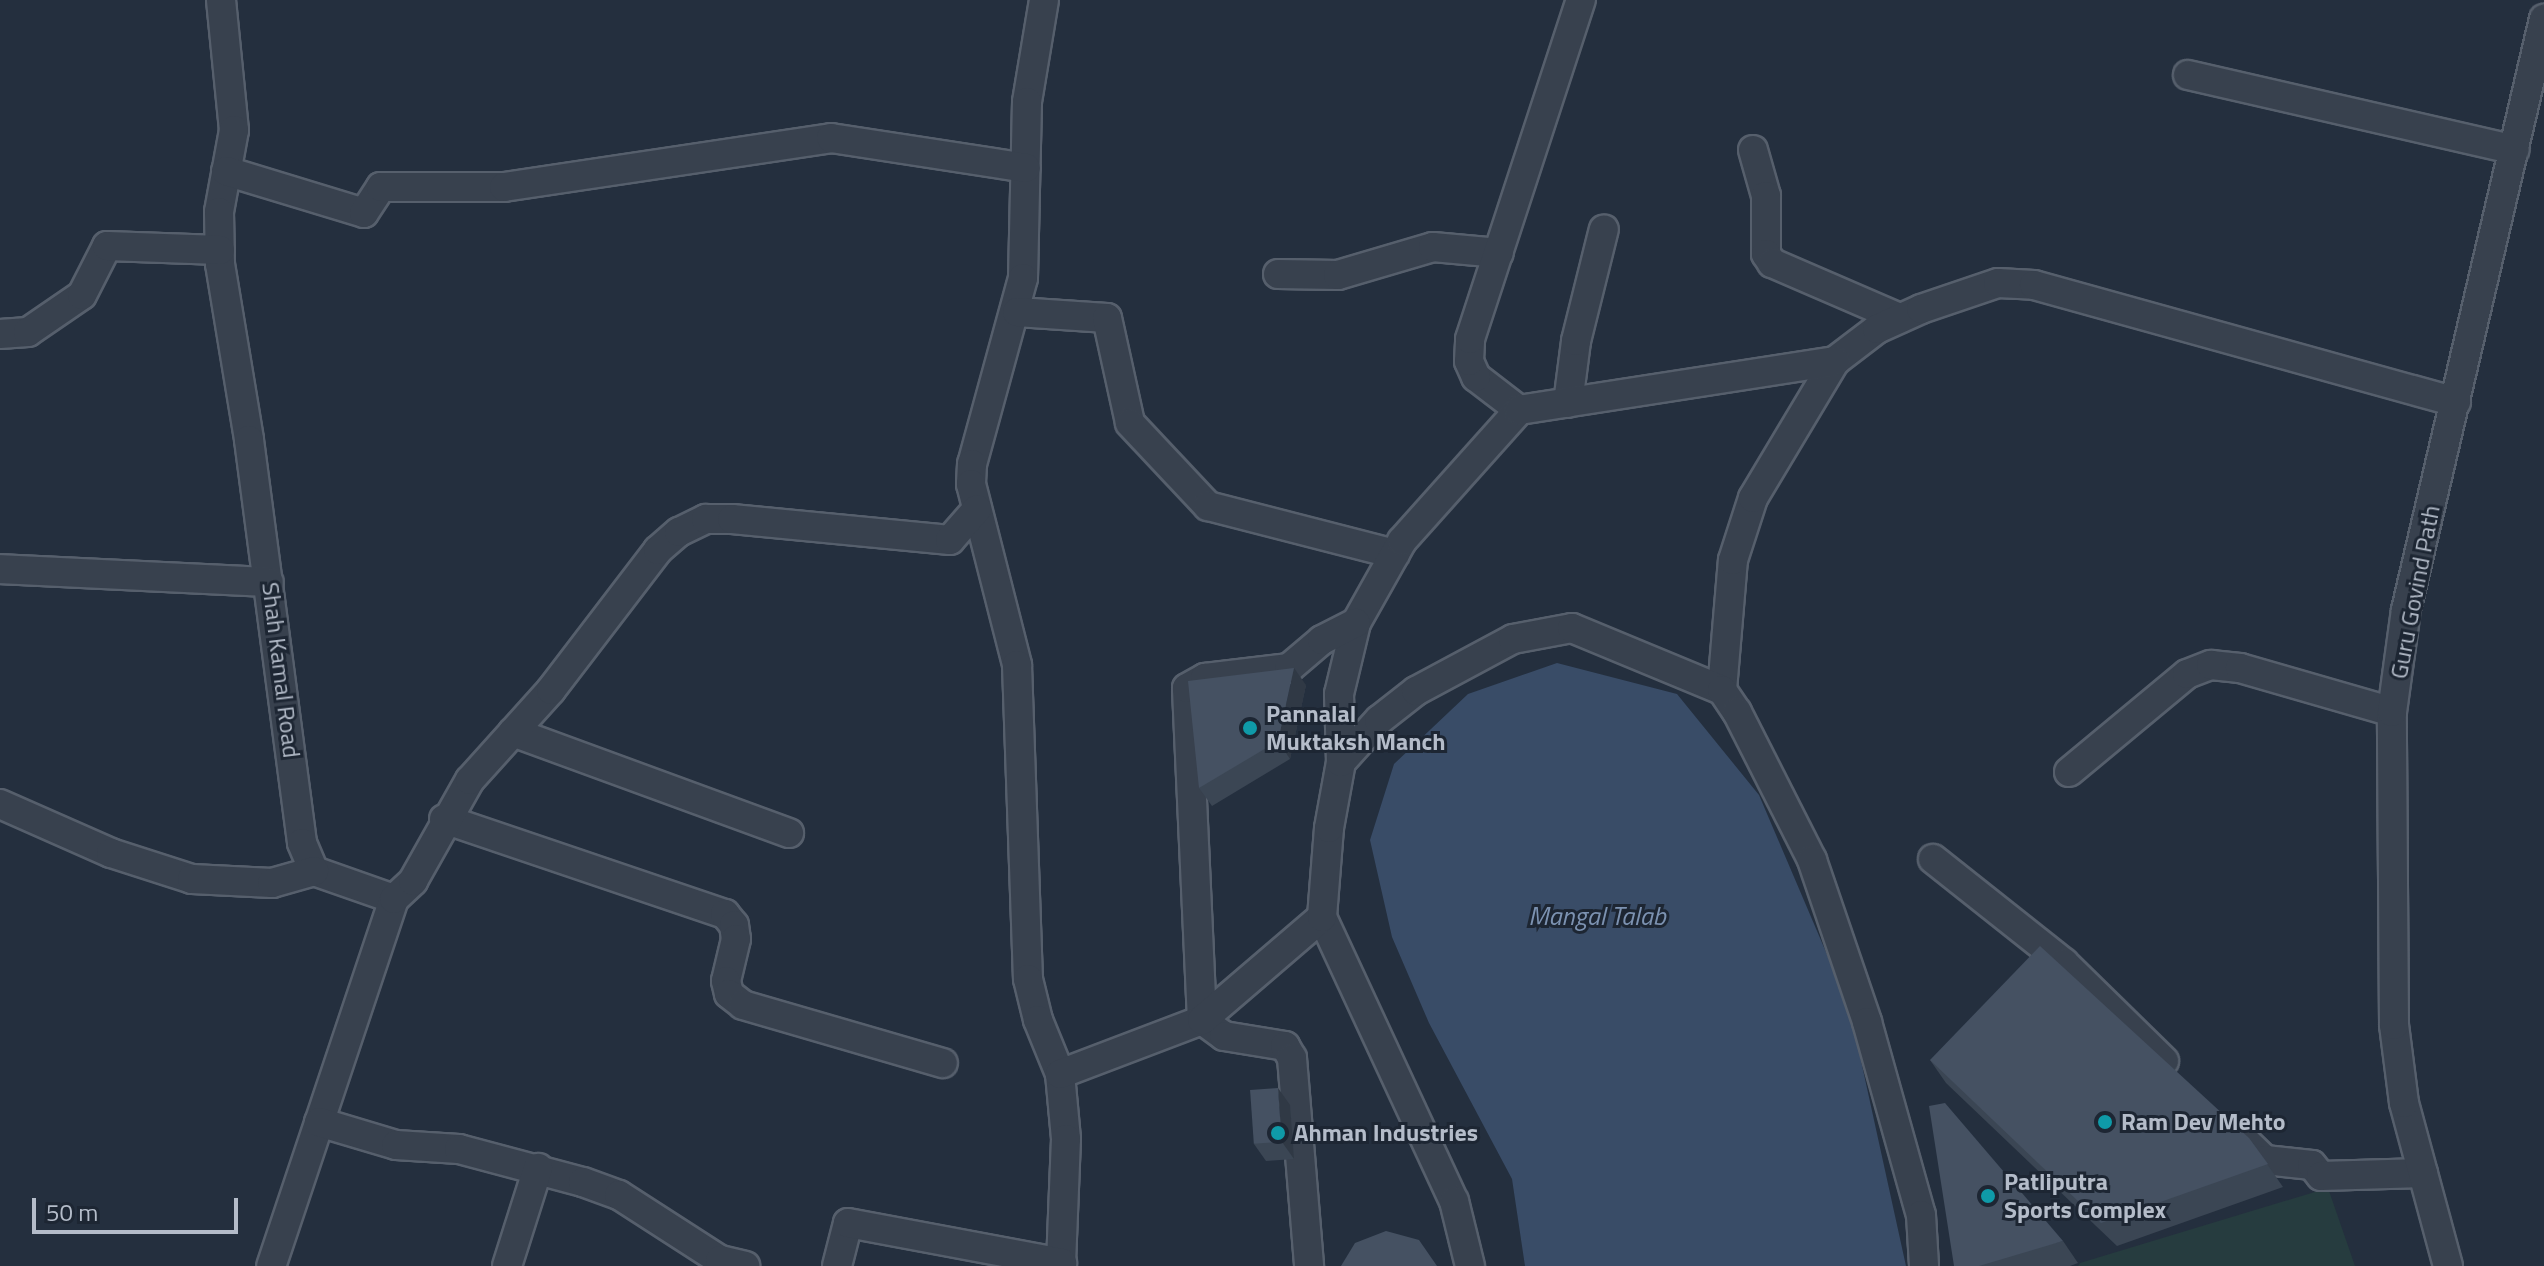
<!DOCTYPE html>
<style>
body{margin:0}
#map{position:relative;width:2544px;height:1266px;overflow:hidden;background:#242f3e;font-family:"Titillium Web",sans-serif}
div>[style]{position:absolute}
.green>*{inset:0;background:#263c3f}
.water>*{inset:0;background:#394c67}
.roads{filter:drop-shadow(2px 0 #565f6c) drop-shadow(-2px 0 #565f6c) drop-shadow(0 2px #565f6c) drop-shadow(0 -2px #565f6c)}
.minor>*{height:28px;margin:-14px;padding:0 14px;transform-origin:14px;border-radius:14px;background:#38414e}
.wall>*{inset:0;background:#3b4654}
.shaded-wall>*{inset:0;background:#303945}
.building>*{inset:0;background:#455162;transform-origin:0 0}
.dots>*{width:22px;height:22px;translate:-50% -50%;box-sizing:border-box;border:4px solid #1d2633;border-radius:50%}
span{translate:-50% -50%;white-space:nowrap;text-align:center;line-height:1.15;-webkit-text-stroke:6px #1d2633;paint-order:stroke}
.street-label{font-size:24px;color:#b4bcc9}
.poi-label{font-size:24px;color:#b4bcc9;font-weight:700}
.left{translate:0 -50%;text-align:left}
.water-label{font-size:26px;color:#7c92b1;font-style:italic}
.scale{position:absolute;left:32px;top:1198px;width:206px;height:36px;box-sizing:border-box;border:4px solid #b4bcc9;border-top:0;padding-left:10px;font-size:24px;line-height:28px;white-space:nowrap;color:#b4bcc9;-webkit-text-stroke:6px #1d2633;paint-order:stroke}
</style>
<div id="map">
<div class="green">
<i style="clip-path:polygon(2328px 1188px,2355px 1266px,2078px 1266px,2080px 1263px)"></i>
</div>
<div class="water">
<i style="clip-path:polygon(1557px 663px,1677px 694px,1759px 795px,1849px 1006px,1906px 1266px,1525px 1266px,1512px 1179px,1429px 1023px,1392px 937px,1370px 840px,1394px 764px,1468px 694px)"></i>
</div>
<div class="roads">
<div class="minor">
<i style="left:221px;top:0;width:131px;rotate:84.3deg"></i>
<i style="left:234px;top:130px;width:83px;rotate:100.4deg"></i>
<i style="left:219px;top:212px;width:52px;rotate:88.9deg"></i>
<i style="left:220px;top:264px;width:178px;rotate:80.6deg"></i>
<i style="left:249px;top:440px;width:406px;rotate:82.5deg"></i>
<i style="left:302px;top:843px;width:30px;rotate:67deg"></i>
<i style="left:314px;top:871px;width:85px;rotate:19.3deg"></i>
<i style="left:394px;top:899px;width:387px;rotate:108.5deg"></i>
<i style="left:1044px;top:0;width:103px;rotate:99.5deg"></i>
<i style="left:1027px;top:102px;width:176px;rotate:91.3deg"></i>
<i style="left:1023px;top:278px;width:193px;rotate:105.3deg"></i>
<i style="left:972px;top:464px;width:20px;rotate:93deg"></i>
<i style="left:971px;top:484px;width:187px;rotate:75.7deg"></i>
<i style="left:1017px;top:665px;width:314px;rotate:88deg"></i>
<i style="left:1028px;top:979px;width:42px;rotate:76.3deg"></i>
<i style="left:1038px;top:1020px;width:58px;rotate:67.8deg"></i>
<i style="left:1060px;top:1074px;width:65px;rotate:84.7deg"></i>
<i style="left:1066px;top:1139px;width:127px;rotate:92.3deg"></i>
<i style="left:2188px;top:75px;width:335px;rotate:12.9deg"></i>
<i style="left:1753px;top:150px;width:48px;rotate:74.2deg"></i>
<i style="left:1766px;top:196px;width:58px;rotate:90deg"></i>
<i style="left:1766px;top:254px;width:11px;rotate:56deg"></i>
<i style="left:1772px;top:263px;width:139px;rotate:23.3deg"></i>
<i style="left:226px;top:171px;width:144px;rotate:16.9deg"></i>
<i style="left:364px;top:213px;width:31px;rotate:-57deg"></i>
<i style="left:381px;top:187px;width:123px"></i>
<i style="left:504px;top:187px;width:331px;rotate:-8.5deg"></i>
<i style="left:831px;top:138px;width:197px;rotate:8.7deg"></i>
<i style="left:1278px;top:274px;width:60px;rotate:1deg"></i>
<i style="left:1338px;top:275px;width:99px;rotate:-16.4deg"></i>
<i style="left:1433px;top:247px;width:66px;rotate:5.2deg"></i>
<i style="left:1017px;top:312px;width:90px;rotate:3.8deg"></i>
<i style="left:1107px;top:318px;width:107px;rotate:77.6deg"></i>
<i style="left:1130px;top:423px;width:114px;rotate:46.8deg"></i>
<i style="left:1208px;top:506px;width:193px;rotate:14.4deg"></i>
<i style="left:0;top:334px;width:28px;rotate:-4deg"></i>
<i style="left:28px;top:332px;width:65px;rotate:-34.4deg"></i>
<i style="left:82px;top:295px;width:55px;rotate:-63deg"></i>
<i style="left:107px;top:246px;width:113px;rotate:2deg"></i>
<i style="left:1568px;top:403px;width:63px;rotate:-82.6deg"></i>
<i style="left:1576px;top:341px;width:115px;rotate:-76deg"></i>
<i style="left:1519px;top:410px;width:54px;rotate:-142.5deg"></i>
<i style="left:1476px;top:377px;width:17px;rotate:-114deg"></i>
<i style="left:1469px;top:361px;width:22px;rotate:-87deg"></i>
<i style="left:1470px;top:339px;width:357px;rotate:-71.9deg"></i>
<i style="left:0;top:569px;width:269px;rotate:2.8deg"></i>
<i style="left:1722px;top:690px;width:130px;rotate:-85.2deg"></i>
<i style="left:1733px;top:560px;width:65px;rotate:-72.1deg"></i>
<i style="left:1753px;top:498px;width:160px;rotate:-59.1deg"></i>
<i style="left:1835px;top:361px;width:53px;rotate:-37.3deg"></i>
<i style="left:1877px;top:329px;width:48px;rotate:-24.4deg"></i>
<i style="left:1921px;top:309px;width:81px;rotate:-18.7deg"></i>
<i style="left:1998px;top:283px;width:36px;rotate:3deg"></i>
<i style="left:2034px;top:285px;width:438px;rotate:15.5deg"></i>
<i style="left:513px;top:732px;width:294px;rotate:20.1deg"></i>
<i style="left:1341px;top:762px;width:68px;rotate:-91.7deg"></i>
<i style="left:1339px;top:694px;width:73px;rotate:-76.5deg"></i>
<i style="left:1356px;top:623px;width:94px;rotate:-60.7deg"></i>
<i style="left:1402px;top:541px;width:176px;rotate:-48.2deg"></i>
<i style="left:1519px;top:410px;width:320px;rotate:-8.8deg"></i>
<i style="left:2069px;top:772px;width:153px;rotate:-39.7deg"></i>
<i style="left:2187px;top:674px;width:26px;rotate:-21deg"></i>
<i style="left:2211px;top:665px;width:29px;rotate:6deg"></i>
<i style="left:2240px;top:668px;width:158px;rotate:16.1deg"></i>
<i style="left:0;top:804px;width:121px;rotate:23.8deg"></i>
<i style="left:111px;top:853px;width:85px;rotate:17.8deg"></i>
<i style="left:192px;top:879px;width:80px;rotate:2.9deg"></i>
<i style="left:272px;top:883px;width:44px;rotate:-15.9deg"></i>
<i style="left:444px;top:819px;width:297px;rotate:18.7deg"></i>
<i style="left:725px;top:914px;width:14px;rotate:51deg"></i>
<i style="left:734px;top:925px;width:14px;rotate:82deg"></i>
<i style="left:736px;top:939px;width:43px;rotate:103.4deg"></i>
<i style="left:726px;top:981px;width:13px;rotate:77deg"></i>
<i style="left:729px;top:994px;width:18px;rotate:38deg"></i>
<i style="left:743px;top:1005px;width:208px;rotate:16.2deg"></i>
<i style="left:1933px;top:859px;width:167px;rotate:38.4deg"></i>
<i style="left:2064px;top:963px;width:140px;rotate:44.4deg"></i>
<i style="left:394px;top:899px;width:26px;rotate:-43deg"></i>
<i style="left:413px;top:881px;width:116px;rotate:-60.6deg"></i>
<i style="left:470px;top:780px;width:121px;rotate:-48deg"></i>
<i style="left:551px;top:690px;width:176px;rotate:-52.6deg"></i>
<i style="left:658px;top:550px;width:28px;rotate:-41deg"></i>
<i style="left:679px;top:532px;width:30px;rotate:-26deg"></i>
<i style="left:706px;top:519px;width:26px"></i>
<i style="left:732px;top:519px;width:219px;rotate:5.5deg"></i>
<i style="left:950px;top:540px;width:41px;rotate:-48.9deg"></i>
<i style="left:1322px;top:917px;width:313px;rotate:65.1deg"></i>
<i style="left:1454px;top:1201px;width:67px;rotate:76.2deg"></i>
<i style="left:1202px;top:1020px;width:332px;rotate:-92.6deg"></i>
<i style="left:1187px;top:688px;width:21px;rotate:-29deg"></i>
<i style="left:1205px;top:678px;width:85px;rotate:-6.8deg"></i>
<i style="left:1289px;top:668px;width:43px;rotate:-40.3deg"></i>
<i style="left:1322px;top:640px;width:38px;rotate:-27deg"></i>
<i style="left:1202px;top:1020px;width:27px;rotate:36deg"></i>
<i style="left:1224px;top:1036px;width:62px;rotate:9.3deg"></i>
<i style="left:1285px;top:1046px;width:14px;rotate:60deg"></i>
<i style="left:1292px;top:1058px;width:209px;rotate:85.3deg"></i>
<i style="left:1060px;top:1074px;width:152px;rotate:-20.8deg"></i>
<i style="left:1202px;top:1020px;width:158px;rotate:-40.6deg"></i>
<i style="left:1322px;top:917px;width:89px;rotate:-85.5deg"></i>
<i style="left:1329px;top:828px;width:67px;rotate:-79.7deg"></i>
<i style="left:1341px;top:762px;width:57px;rotate:-47.9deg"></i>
<i style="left:1379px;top:720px;width:47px;rotate:-38.1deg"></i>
<i style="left:1416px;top:691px;width:110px;rotate:-28.2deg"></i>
<i style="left:1513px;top:639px;width:60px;rotate:-10.6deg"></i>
<i style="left:1572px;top:628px;width:162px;rotate:22.5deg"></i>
<i style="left:1722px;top:690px;width:27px;rotate:56deg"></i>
<i style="left:1737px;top:712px;width:166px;rotate:63.1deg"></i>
<i style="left:1812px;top:860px;width:171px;rotate:71.2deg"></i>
<i style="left:1867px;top:1022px;width:200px;rotate:74.4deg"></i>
<i style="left:1921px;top:1215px;width:51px;rotate:86.6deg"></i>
<i style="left:319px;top:1122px;width:80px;rotate:16.6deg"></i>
<i style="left:396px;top:1145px;width:63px;rotate:3.6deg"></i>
<i style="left:459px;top:1149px;width:128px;rotate:14.9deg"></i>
<i style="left:583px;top:1182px;width:38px;rotate:20deg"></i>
<i style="left:619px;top:1195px;width:120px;rotate:32.8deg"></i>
<i style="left:720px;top:1260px;width:26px;rotate:13deg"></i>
<i style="left:2239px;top:1135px;width:36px;rotate:44deg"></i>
<i style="left:2265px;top:1160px;width:47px;rotate:6.1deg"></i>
<i style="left:2312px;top:1165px;width:14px;rotate:51deg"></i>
<i style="left:2321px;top:1176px;width:102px;rotate:-1.7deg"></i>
<i style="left:507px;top:1266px;width:103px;rotate:-72.4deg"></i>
<i style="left:837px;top:1266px;width:44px;rotate:-75.7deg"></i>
<i style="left:848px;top:1223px;width:218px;rotate:10.6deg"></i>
<i style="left:2448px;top:1266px;width:169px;rotate:-105.1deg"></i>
<i style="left:2404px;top:1103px;width:79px;rotate:-97.3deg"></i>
<i style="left:2394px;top:1025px;width:313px;rotate:-90.4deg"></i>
<i style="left:2392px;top:712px;width:103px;rotate:-82.2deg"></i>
<i style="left:2406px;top:610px;width:607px;rotate:-76.86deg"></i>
</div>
</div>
<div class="wall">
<i style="clip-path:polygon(1306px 685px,1290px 759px,1212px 806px,1199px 788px)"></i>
<i style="clip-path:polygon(1930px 1060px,2249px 1138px,2283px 1187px,2117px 1246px,1946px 1083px)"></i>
<i style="clip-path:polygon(1290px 1105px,1294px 1159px,1266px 1161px,1254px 1144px)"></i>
<i style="clip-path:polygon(2063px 1241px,2078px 1263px,2070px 1266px,1954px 1266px)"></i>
</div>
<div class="shaded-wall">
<i style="clip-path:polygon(1294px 668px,1306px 685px,1290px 759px,1278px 741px)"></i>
<i style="clip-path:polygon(1278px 1088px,1290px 1105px,1294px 1159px,1282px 1142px)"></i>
</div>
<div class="building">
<i style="clip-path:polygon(1294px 668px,1278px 741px,1199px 788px,1188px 681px)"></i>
<i style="clip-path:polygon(2040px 946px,2249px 1138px,2268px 1164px,2101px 1223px,1930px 1060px)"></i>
<i style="left:1278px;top:1088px;width:54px;height:28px;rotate:86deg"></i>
<i style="clip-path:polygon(1945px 1103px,2063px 1241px,1979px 1266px,1954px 1266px,1929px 1106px)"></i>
<i style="clip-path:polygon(1386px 1231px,1419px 1240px,1437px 1266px,1341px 1266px,1355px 1243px)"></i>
</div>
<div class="dots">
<i style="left:1250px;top:728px;background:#0f9aa8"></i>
<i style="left:2105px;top:1122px;background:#0f9aa8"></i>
<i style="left:1278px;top:1133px;background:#0f9aa8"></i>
<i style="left:1988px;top:1196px;background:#0f9aa8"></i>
</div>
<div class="street-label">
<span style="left:2415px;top:592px;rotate:-79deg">Guru Govind Path</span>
<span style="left:281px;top:670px;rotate:83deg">Shah Kamal Road</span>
</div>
<div class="poi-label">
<span class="left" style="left:1266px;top:728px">Pannalal<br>Muktaksh Manch</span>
<span class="left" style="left:2121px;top:1122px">Ram Dev Mehto</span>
<span class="left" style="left:1294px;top:1133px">Ahman Industries</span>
<span class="left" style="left:2004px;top:1196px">Patliputra<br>Sports Complex</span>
</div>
<div class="water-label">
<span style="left:1597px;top:916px">Mangal Talab</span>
</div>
<div class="scale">50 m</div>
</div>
